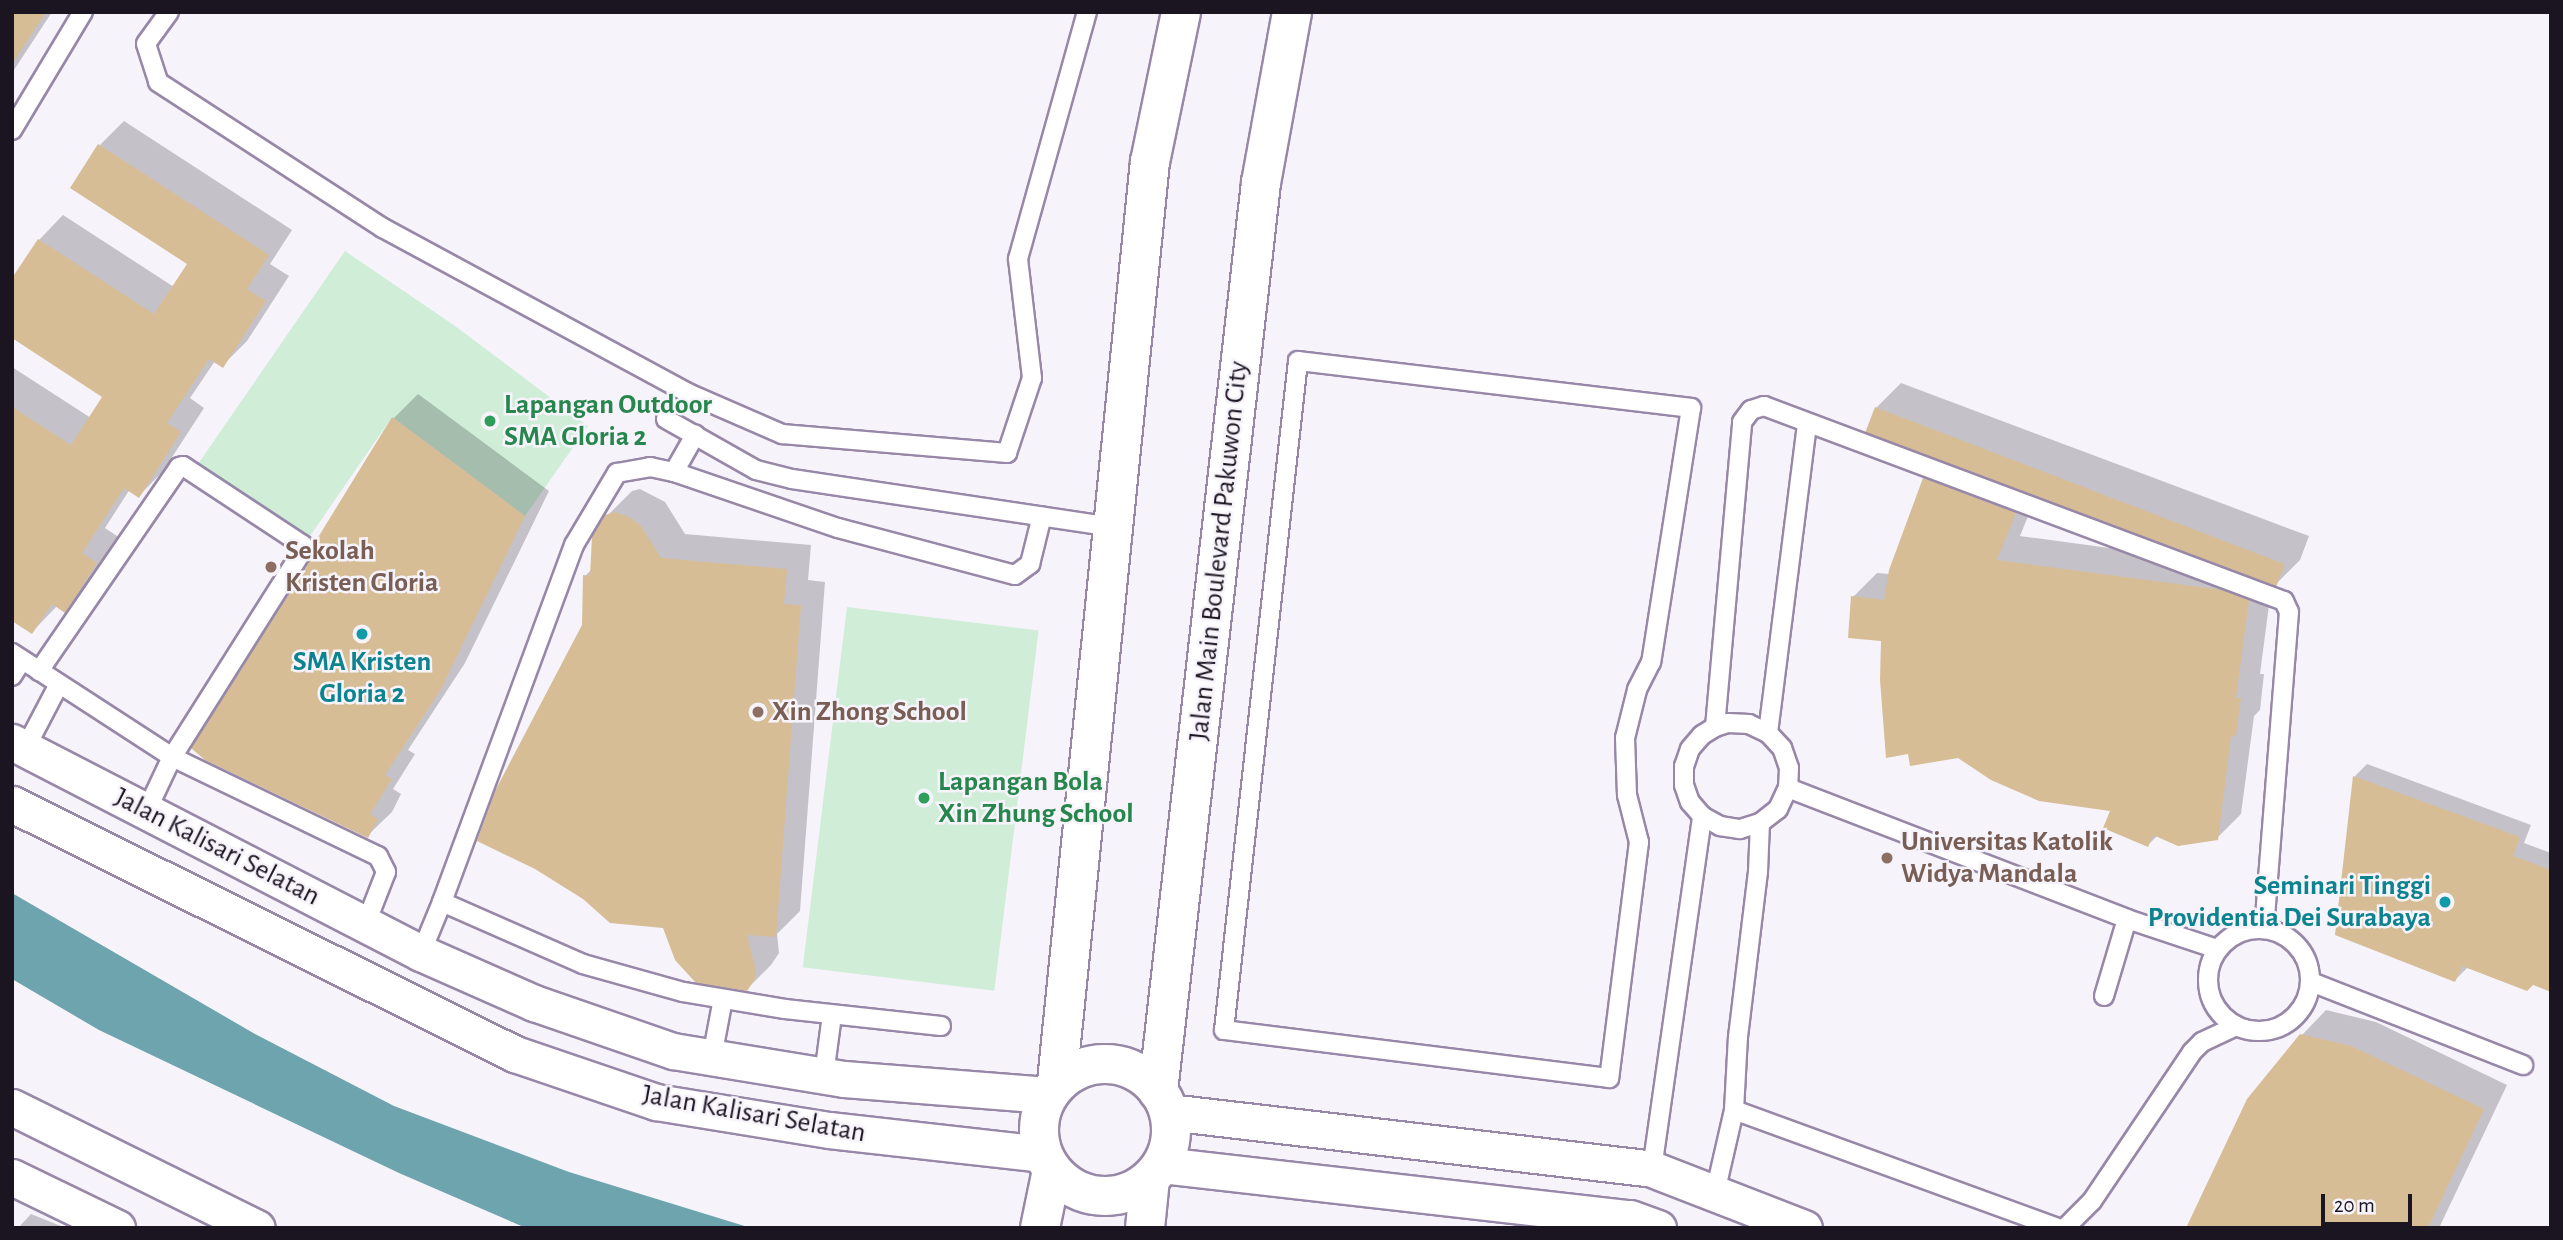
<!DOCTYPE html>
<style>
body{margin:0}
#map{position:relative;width:2563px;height:1240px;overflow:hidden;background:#f6f3fa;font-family:"Alegreya Sans",sans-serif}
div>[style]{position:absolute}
.green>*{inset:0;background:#cfedd7;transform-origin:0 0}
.water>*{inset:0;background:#6da4ae}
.shadow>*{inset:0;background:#0003}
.building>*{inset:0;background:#d6bd96;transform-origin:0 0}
.roads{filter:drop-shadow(2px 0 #9788a8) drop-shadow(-2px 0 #9788a8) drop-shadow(0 2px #9788a8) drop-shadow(0 -2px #9788a8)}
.service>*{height:18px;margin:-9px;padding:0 9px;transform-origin:9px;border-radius:9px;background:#fff}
.service>.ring{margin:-9px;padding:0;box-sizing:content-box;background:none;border:18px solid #fff;border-radius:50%}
.minor>*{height:35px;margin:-17.5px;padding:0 17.5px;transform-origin:17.5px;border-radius:17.5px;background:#fff}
.tertiary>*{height:38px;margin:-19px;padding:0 19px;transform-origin:19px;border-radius:19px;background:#fff}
.tertiary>.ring{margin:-19px;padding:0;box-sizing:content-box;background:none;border:38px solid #fff;border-radius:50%}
.dots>*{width:19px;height:19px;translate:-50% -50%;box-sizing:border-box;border:4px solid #f6f3fa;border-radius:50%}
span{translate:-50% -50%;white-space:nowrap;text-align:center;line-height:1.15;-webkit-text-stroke:5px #f6f3fa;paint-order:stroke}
.leisure-label{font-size:28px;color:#27864d;font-weight:700}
.left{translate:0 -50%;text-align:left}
.education-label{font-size:28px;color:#785e54;font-weight:700}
.street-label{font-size:28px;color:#1b1522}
.culture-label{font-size:28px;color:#0d838f;font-weight:700}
.right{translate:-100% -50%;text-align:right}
.frame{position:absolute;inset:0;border:14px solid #1b1522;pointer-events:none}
.scale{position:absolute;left:2321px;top:1194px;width:91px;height:32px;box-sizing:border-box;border:4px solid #1b1522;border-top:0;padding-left:9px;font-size:21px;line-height:24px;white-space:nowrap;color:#1b1522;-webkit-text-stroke:5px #f6f3fa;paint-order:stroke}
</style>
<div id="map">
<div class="green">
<i style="clip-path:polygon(345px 251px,455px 326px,588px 426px,525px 516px,392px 417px,308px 539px,198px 464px)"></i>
<i style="left:847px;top:607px;width:193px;height:363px;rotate:7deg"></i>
</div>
<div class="water">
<i style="clip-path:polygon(12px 893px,255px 1034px,394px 1106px,569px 1172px,751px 1228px,526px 1228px,399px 1173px,99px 1030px,12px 979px)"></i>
</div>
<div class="shadow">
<i style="clip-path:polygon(12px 12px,52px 12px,12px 73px)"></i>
<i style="clip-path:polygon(124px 121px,292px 230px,270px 264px,289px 276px,247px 341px,222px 366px,215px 361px,190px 398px,204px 408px,163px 471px,139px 496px,130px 489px,105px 528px,120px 538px,89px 586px,65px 610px,58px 605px,32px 632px,12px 619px,12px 367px,91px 418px,104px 396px,39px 240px,63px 215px,174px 287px,189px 263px,100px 145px)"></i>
<i style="clip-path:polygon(evenodd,1901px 383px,2309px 536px,2300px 560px,2276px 584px,2272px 582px,2260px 674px,2264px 674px,2260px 710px,2254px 716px,2241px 814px,2217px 838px,2158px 835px,2148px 845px,2113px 810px,1958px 756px,1853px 597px,1877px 573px,1890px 574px,1924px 479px,1944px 459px,1868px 431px,1877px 407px,1901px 383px,2037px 494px,2213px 562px,2020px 536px,2037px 494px)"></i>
<i style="clip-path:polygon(418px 394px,549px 491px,465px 663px,408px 750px,415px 754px,393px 789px,401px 794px,392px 812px,367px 836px,314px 557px,316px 545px,394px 418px)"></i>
<i style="clip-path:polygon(640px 489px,665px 502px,685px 534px,811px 545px,808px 580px,825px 582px,800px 911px,777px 934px,779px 953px,771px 965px,747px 989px,665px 926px,584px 897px,585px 576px,592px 569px,607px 516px,632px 491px)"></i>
<i style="clip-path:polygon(2367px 764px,2531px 825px,2524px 843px,2551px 853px,2551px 988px,2467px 968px,2455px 980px,2337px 934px,2355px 776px)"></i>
<i style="clip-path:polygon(2326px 1010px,2376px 1022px,2507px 1085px,2439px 1228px,2188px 1228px,2302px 1035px)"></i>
<i style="clip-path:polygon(31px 1214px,66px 1228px,18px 1228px)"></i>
</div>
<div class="building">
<i style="clip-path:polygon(12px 12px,46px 12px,12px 64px)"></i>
<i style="clip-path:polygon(98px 144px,269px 255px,247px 289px,266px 301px,223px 368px,209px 359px,167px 423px,181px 432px,139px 498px,124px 488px,82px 553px,97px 563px,65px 613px,52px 604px,32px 634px,12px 621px,12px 407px,71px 445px,102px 397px,12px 338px,12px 278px,38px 239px,154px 314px,187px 264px,70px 188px)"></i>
<i style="left:1875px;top:407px;width:439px;height:27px;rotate:21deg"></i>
<i style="clip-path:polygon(392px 417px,525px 516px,441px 689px,385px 775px,392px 779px,370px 814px,378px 819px,368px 838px,205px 760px,191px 748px,313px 556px,314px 544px)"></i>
<i style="clip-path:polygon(1923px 478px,2016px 513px,1997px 560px,2223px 590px,2249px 600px,2236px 698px,2241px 698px,2236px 736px,2231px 736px,2218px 840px,2178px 846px,2153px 835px,2148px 847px,2103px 828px,2110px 811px,2039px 801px,1991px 780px,1958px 758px,1910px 766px,1908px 754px,1886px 758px,1880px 680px,1881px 641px,1848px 638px,1851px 596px,1884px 600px,1889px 570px)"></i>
<i style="clip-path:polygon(615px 512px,629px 517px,641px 526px,661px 558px,787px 569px,784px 604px,801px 605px,776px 937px,747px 935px,756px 971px,755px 979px,747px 991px,696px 983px,675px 960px,663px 928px,610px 923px,583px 899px,535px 869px,477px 841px,495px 791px,582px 625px,583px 575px,590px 576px,592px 537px,605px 515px)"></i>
<i style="clip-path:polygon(2353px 776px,2520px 837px,2513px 856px,2551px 870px,2551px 992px,2533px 985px,2527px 991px,2462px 966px,2455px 982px,2335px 935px)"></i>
<i style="clip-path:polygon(2300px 1034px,2351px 1046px,2484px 1109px,2428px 1228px,2186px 1228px,2247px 1099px)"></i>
</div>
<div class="roads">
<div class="service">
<i style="left:169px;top:12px;width:39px;rotate:126deg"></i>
<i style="left:146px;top:44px;width:40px;rotate:72deg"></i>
<i style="left:158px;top:82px;width:268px;rotate:33deg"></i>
<i style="left:383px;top:228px;width:347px;rotate:28.4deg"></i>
<i style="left:688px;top:393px;width:103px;rotate:23.6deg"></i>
<i style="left:782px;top:434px;width:226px;rotate:4.8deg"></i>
<i style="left:1007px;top:453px;width:79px;rotate:-71.6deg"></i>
<i style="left:1032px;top:378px;width:120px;rotate:-96.7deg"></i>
<i style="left:1018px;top:259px;width:256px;rotate:-74.4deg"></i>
<i style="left:12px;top:130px;width:138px;rotate:-59deg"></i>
<i style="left:1298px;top:361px;width:396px;rotate:6.8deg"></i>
<i style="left:1691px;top:408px;width:257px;rotate:98.9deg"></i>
<i style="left:1651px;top:662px;width:31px;rotate:117deg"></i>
<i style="left:1637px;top:690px;width:49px;rotate:104deg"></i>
<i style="left:1625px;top:738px;width:57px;rotate:88deg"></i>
<i style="left:1627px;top:795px;width:49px;rotate:75.7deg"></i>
<i style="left:1639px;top:842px;width:238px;rotate:97.2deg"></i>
<i style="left:1609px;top:1078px;width:388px;rotate:-172.9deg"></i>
<i style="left:1224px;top:1030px;width:673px;rotate:-83.69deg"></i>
<i style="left:666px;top:419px;width:103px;rotate:29.5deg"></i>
<i style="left:756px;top:470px;width:37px;rotate:14deg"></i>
<i style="left:792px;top:479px;width:325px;rotate:8.5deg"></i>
<i style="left:674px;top:472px;width:43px;rotate:-60.4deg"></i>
<i style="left:12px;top:653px;width:191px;rotate:33deg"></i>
<i style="left:172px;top:757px;width:229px;rotate:25.7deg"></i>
<i style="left:378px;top:856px;width:18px;rotate:63deg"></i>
<i style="left:386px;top:872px;width:55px;rotate:111.4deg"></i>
<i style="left:39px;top:671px;width:247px;rotate:-55.5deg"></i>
<i style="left:179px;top:467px;width:4px;rotate:-14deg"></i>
<i style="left:183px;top:466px;width:144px;rotate:33.4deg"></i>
<i style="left:303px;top:545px;width:5px;rotate:90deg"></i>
<i style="left:303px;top:550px;width:245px;rotate:122.3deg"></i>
<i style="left:172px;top:757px;width:61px;rotate:115.3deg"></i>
<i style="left:12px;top:676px;width:19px;rotate:-58deg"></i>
<i style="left:1715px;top:727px;width:306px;rotate:-84.9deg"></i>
<i style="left:1742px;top:422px;width:15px;rotate:-53deg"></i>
<i style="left:1751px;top:410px;width:14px;rotate:-17deg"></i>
<i style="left:1764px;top:406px;width:555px;rotate:20.56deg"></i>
<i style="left:2284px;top:601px;width:12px;rotate:66deg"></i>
<i style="left:2289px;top:612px;width:318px;rotate:94.5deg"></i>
<i style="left:1768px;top:733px;width:312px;rotate:-82.8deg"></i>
<i style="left:25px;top:749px;width:73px;rotate:-62.4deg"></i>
<i style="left:1788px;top:788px;width:363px;rotate:21.1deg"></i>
<i style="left:2127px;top:919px;width:95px;rotate:18.4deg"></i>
<i class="ring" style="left:2208px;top:929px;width:84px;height:84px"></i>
<i style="left:421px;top:953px;width:55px;rotate:-67.6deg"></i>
<i style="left:2311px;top:982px;width:228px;rotate:21.4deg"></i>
<i style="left:2104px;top:996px;width:80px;rotate:-73.4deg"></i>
<i style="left:941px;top:1026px;width:157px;rotate:-173.8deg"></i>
<i style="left:785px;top:1009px;width:103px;rotate:-170.5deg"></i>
<i style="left:683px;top:992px;width:104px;rotate:-164.4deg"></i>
<i style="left:583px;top:964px;width:154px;rotate:-156.3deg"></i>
<i style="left:442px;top:902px;width:381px;rotate:-69.7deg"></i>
<i style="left:574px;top:545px;width:84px;rotate:-59.2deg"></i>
<i style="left:617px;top:473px;width:34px;rotate:-10deg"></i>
<i style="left:650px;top:467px;width:25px;rotate:12deg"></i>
<i style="left:674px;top:472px;width:173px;rotate:18.9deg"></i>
<i style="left:838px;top:528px;width:183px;rotate:14.9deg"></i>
<i style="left:1015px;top:575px;width:19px;rotate:-36deg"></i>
<i style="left:1030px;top:564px;width:49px;rotate:-76deg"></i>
<i style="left:712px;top:1057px;width:59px;rotate:-79.3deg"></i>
<i style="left:824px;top:1075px;width:61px;rotate:-82.4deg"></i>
<i style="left:1734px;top:1110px;width:346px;rotate:20deg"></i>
<i style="left:1652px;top:1169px;width:357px;rotate:-81.9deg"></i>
<i style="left:1715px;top:1193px;width:85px;rotate:-77.1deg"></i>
<i style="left:1734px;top:1110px;width:73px;rotate:-86.9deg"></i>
<i style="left:1738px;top:1037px;width:166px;rotate:-83.1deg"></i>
<i style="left:1758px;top:872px;width:49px;rotate:-87.7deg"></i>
<i style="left:1760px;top:823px;width:23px;rotate:-38deg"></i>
<i style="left:1778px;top:809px;width:23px;rotate:-65deg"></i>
<i style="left:1788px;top:788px;width:20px;rotate:-87deg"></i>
<i style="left:1789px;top:768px;width:21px;rotate:-109deg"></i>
<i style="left:1782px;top:748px;width:21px;rotate:-133deg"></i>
<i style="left:1768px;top:733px;width:21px;rotate:-155deg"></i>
<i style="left:1749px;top:724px;width:21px;rotate:-177deg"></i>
<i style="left:1728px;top:723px;width:14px;rotate:163deg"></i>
<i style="left:1715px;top:727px;width:15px;rotate:148deg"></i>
<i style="left:1702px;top:735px;width:18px;rotate:131deg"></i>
<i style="left:1690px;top:749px;width:18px;rotate:109deg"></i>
<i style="left:1684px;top:766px;width:19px;rotate:90deg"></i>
<i style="left:1684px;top:785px;width:18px;rotate:71deg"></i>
<i style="left:1690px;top:802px;width:18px;rotate:49deg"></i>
<i style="left:1702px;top:816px;width:21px;rotate:29deg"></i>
<i style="left:1720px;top:826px;width:20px;rotate:9deg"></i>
<i style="left:1740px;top:829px;width:21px;rotate:-17deg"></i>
<i style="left:2065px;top:1228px;width:38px;rotate:-45deg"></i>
<i style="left:2092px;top:1201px;width:179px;rotate:-56.1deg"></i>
<i style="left:2192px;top:1052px;width:14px;rotate:-45deg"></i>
<i style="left:2202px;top:1042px;width:38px;rotate:-25deg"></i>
</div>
<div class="minor">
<i style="left:12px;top:742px;width:460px;rotate:27.3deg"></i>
<i style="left:421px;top:953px;width:124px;rotate:23.9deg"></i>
<i style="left:534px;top:1003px;width:147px;rotate:19.1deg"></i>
<i style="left:673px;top:1051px;width:173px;rotate:9.3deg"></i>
<i style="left:844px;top:1079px;width:204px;rotate:4.5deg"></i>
<i style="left:12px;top:804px;width:562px;rotate:26.43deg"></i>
<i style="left:515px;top:1054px;width:149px;rotate:18.8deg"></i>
<i style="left:656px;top:1102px;width:175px;rotate:9.2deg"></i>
<i style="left:829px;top:1130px;width:214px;rotate:6.4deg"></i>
<i style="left:12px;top:1107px;width:273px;rotate:26.3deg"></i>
<i style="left:1169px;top:1112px;width:486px;rotate:6.7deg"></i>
<i style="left:1652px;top:1169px;width:163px;rotate:21.2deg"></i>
<i style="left:1162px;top:1165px;width:471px;rotate:6.5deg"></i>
<i style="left:1630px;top:1218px;width:30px;rotate:20deg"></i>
<i style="left:12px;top:1177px;width:117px;rotate:25.9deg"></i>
</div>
<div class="tertiary">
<i class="ring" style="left:1039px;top:1064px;width:94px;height:94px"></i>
<i style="left:1057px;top:1082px;width:925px;rotate:-84.23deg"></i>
<i style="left:1150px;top:162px;width:153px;rotate:-78.3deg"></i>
<i style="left:1158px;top:1091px;width:914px;rotate:-83.53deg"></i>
<i style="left:1261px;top:183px;width:174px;rotate:-79.7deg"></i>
<i style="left:1040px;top:1228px;width:59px;rotate:-78.3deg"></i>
<i style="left:1145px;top:1228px;width:49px;rotate:-84.2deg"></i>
</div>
</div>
<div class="dots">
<i style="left:490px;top:421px;background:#2e9e5b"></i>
<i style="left:271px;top:567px;background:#8d6e63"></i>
<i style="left:362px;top:634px;background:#0f9aa8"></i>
<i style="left:758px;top:712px;background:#8d6e63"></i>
<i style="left:924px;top:798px;background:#2e9e5b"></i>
<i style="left:1887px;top:858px;background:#8d6e63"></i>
<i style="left:2445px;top:902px;background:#0f9aa8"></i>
</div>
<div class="leisure-label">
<span class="left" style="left:504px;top:421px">Lapangan Outdoor<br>SMA Gloria 2</span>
<span class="left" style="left:938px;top:798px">Lapangan Bola<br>Xin Zhung School</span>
</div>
<div class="education-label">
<span class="left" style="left:285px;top:567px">Sekolah<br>Kristen Gloria</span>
<span class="left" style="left:772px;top:712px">Xin Zhong School</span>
<span class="left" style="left:1901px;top:858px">Universitas Katolik<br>Widya Mandala</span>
</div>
<div class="street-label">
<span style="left:1219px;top:551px;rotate:-84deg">Jalan Main Boulevard Pakuwon City</span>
<span style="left:217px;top:847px;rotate:27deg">Jalan Kalisari Selatan</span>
<span style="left:754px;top:1114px;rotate:10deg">Jalan Kalisari Selatan</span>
</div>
<div class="culture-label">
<span style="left:362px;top:678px">SMA Kristen<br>Gloria 2</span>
<span class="right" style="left:2431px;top:902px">Seminari Tinggi<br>Providentia Dei Surabaya</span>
</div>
<div class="frame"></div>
<div class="scale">20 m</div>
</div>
